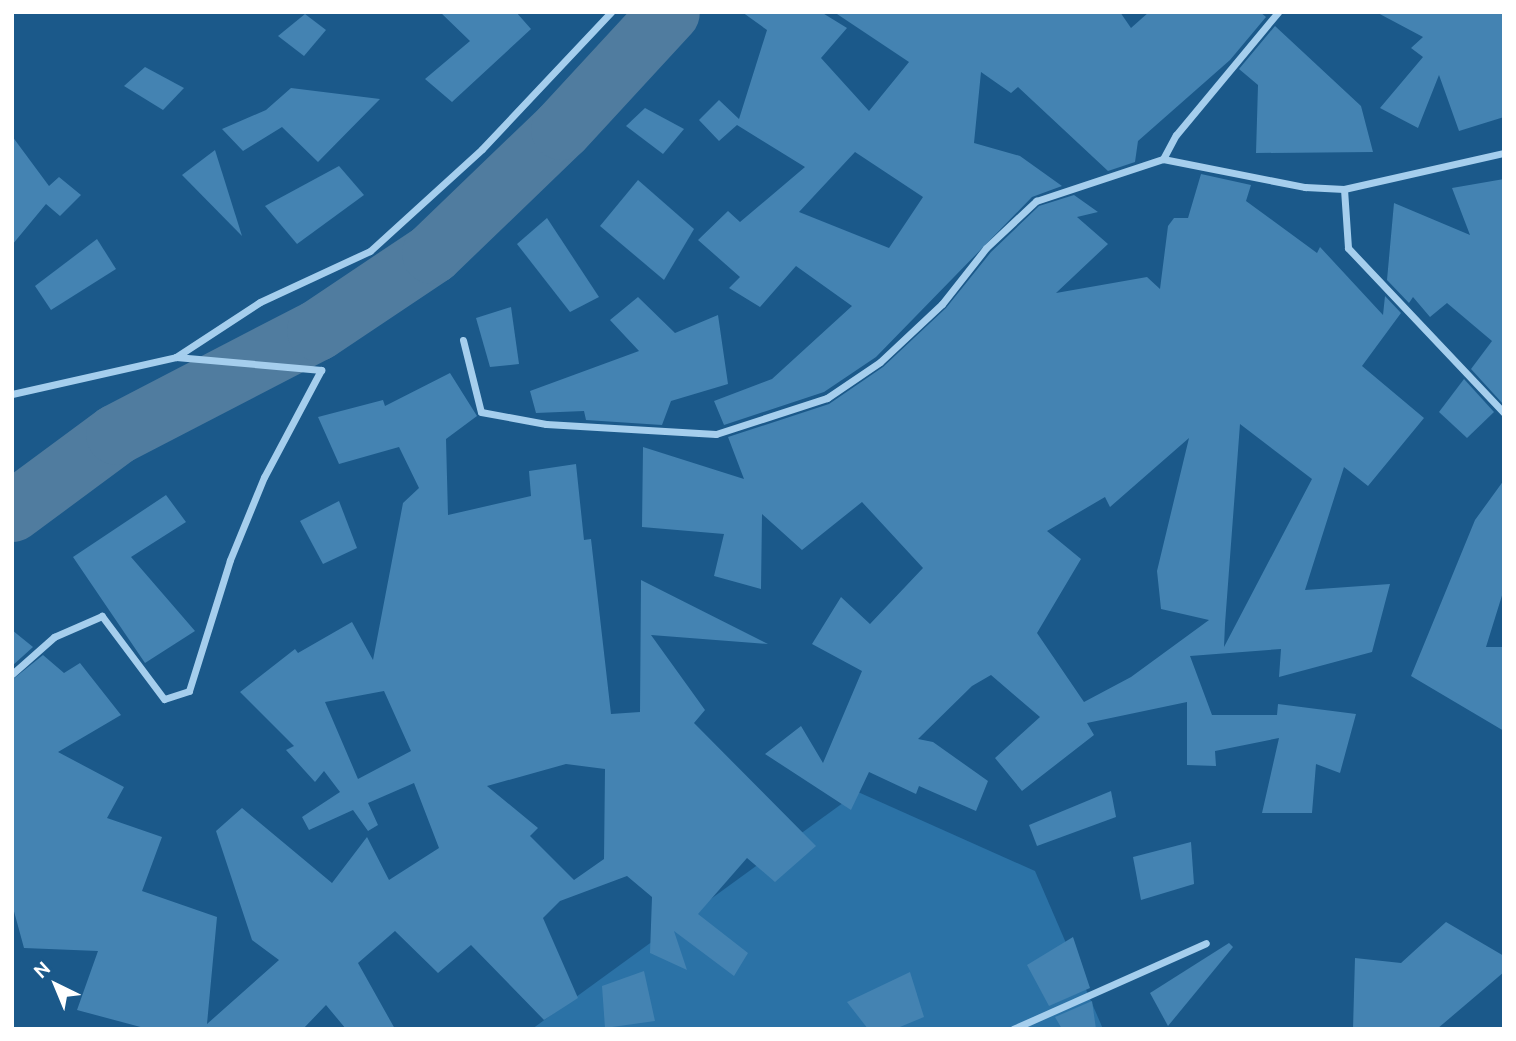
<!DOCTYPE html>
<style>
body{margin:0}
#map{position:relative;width:1516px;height:1041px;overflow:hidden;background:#1b598a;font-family:Ubuntu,sans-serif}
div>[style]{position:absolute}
.green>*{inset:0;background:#2b72a6}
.river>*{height:61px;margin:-30.5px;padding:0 30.5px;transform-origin:30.5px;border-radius:30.5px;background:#507c9f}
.building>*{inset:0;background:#4483b2}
.minor>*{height:7px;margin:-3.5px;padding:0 3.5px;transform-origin:3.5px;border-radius:3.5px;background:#a5ceed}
span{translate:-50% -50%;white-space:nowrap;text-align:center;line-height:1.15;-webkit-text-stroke:5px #1b598a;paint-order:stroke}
.frame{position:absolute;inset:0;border:14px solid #fff;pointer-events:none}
.north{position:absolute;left:21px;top:950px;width:70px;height:70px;-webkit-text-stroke:5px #1b598a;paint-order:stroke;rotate:317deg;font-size:19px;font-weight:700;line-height:28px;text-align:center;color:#fff}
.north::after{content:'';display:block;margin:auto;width:24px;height:32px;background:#fff;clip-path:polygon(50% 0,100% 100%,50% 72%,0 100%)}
</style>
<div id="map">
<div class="green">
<i style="clip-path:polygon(858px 792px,1035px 871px,1103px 1029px,532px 1029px)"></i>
</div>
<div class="river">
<i style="left:12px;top:511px;width:129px;rotate:-36.5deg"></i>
<i style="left:116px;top:434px;width:226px;rotate:-27.4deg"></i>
<i style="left:317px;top:330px;width:138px;rotate:-33.8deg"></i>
<i style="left:432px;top:253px;width:179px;rotate:-43.9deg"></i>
<i style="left:561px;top:129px;width:159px;rotate:-47.3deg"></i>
</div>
<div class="building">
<i style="clip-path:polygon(440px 12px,516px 12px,531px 29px,452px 102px,425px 79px,470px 41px)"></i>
<i style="clip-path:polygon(evenodd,742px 12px,821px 12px,847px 28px,821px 58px,869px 111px,909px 62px,834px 12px,1120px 12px,1131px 28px,1149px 12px,1260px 12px,1266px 17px,1230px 60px,1138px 141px,1135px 162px,1108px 171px,1018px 87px,1011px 93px,981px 72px,974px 143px,1020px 156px,1062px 186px,1032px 197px,876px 357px,824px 392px,724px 425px,714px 401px,772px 379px,852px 306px,796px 266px,760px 307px,729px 288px,740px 277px,698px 240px,728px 211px,740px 222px,805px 167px,737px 125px,719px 141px,699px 120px,719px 100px,739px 119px,767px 30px,742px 12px,855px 152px,923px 197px,889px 248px,799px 212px,855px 152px)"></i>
<i style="clip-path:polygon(1376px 12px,1504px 12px,1504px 117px,1459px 131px,1439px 75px,1418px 128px,1380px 108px,1423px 57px,1411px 48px,1423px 37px)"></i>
<i style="clip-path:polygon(305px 14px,326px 30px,304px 56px,278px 36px)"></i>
<i style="clip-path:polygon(1275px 26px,1361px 106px,1373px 152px,1256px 153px,1258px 85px,1239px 69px)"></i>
<i style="clip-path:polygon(145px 67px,184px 88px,163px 110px,124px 86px)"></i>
<i style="clip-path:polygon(291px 88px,380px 99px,318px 162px,282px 127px,243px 151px,222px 129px,266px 110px)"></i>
<i style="clip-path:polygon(645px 108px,684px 129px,663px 154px,626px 126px)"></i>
<i style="clip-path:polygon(12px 136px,49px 186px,59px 177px,81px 195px,60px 216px,46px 204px,12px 245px)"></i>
<i style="clip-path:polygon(215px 150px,242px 236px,182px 175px)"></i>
<i style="clip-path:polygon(339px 166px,364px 195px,297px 244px,265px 206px)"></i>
<i style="clip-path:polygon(evenodd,1201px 174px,1251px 185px,1246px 201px,1317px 253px,1320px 247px,1383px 315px,1385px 296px,1401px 313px,1362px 366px,1424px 418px,1368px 486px,1344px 467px,1305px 590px,1390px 584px,1372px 652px,1279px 677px,1281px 649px,1190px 656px,1212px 715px,1277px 715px,1278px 704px,1356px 714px,1340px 773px,1316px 764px,1312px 813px,1262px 813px,1279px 738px,1215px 751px,1216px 766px,1187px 765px,1187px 702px,1087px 723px,1094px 735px,1022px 791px,995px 758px,1040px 717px,991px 675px,972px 686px,918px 739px,933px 742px,988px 781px,976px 811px,919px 786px,916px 794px,869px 772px,851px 810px,765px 754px,801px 726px,823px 763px,862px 671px,812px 644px,841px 597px,870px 624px,923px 568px,862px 502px,802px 550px,762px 514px,761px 589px,714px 576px,724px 534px,642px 527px,643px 447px,744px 479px,728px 437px,829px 404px,883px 367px,946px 308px,991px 252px,1039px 206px,1074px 195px,1098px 212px,1077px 217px,1108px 244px,1056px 293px,1147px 277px,1160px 289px,1168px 226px,1174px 218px,1188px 218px,1201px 174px,1240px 424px,1312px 479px,1224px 647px,1225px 624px,1240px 424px,1201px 174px,1189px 438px,1157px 571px,1161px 609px,1209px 620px,1131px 677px,1084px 702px,1037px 633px,1081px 559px,1047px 531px,1105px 497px,1110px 507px,1189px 438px)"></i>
<i style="clip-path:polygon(1504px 179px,1504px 403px,1503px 404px,1471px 369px,1492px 341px,1447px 303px,1430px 317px,1413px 297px,1409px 303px,1387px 280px,1394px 203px,1470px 235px,1452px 188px)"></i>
<i style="clip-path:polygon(638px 180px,694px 229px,664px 280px,600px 226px)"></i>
<i style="clip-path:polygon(547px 218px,599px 297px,570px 312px,517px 244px)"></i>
<i style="clip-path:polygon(97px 239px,116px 269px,51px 310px,35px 286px)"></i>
<i style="clip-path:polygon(638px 297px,675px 333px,718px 315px,728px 384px,671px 401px,662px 425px,586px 420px,584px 411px,536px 413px,530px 391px,639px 351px,610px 320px)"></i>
<i style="clip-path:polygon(511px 307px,519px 364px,490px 367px,476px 318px)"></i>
<i style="clip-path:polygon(evenodd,450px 373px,477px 416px,446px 439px,448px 515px,531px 496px,529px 471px,576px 464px,584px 540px,591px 539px,611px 714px,640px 712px,641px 580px,768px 644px,651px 635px,705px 710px,694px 723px,816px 846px,775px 882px,747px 858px,698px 914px,748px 953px,734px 976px,674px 931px,687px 970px,650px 953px,652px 897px,627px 876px,560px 901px,543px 918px,578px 998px,544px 1020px,471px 945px,438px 973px,395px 931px,358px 963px,395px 1029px,346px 1029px,326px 1005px,303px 1029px,148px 1029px,77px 1010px,98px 951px,24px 948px,12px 904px,12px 680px,43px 655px,64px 673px,80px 663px,121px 715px,58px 752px,124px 787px,107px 818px,162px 837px,142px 891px,217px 917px,207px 1024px,279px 960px,252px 940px,216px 831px,242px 808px,332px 883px,367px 837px,389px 880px,439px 848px,414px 783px,368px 803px,378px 825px,368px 831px,353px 810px,309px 830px,302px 817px,340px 792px,324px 771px,315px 782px,286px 750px,294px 746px,240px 692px,295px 649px,298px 653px,352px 622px,373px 660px,403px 503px,419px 488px,399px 447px,339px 464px,318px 417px,383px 400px,385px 406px,450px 373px,384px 691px,411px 751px,358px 779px,325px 702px,384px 691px,450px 373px,566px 764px,605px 769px,604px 859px,574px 880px,530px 836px,538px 828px,487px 786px,566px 764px)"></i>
<i style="clip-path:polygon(1464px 379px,1494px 412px,1467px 438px,1439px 412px)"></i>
<i style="clip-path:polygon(1504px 480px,1504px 589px,1486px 647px,1504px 647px,1504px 731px,1411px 676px,1475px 520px)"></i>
<i style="clip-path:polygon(166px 495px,186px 522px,131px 557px,195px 631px,145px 663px,73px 557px)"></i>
<i style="clip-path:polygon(339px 501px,357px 548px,323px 564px,300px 521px)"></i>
<i style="clip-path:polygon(12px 630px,33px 647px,12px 666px)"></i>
<i style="clip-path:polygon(1111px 791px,1116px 817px,1037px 846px,1029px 825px)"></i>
<i style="clip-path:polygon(1191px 842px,1194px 884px,1141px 900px,1133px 857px)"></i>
<i style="clip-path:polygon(1446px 922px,1504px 956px,1504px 972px,1437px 1029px,1353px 1029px,1355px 958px,1401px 963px)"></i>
<i style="clip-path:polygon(1073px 937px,1090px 988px,1049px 1006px,1027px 965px)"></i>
<i style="clip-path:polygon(1229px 943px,1233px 947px,1168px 1026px,1150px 993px)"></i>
<i style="clip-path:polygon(644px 971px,655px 1021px,605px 1028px,602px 986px)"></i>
<i style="clip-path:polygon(910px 972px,924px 1017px,895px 1029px,868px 1029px,847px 1002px)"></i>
<i style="clip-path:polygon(1092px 1001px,1096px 1029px,1062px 1029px,1055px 1017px)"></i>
</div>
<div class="minor">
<i style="left:1163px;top:159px;width:27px;rotate:-62deg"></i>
<i style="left:1176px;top:135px;width:160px;rotate:-50.3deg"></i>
<i style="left:1344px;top:189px;width:59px;rotate:86.1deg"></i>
<i style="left:1348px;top:248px;width:227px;rotate:46.6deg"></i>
<i style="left:463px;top:340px;width:74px;rotate:76deg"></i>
<i style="left:481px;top:412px;width:66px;rotate:10.5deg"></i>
<i style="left:546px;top:424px;width:170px;rotate:3.4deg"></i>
<i style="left:716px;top:434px;width:117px;rotate:-18deg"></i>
<i style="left:827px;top:398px;width:64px;rotate:-34.2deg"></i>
<i style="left:880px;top:362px;width:85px;rotate:-43.1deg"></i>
<i style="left:942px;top:304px;width:71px;rotate:-51.8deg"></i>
<i style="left:986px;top:248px;width:69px;rotate:-43.2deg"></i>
<i style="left:1036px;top:201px;width:134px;rotate:-18.3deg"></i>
<i style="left:1163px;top:159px;width:145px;rotate:11.2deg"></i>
<i style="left:1305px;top:187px;width:39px;rotate:3deg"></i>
<i style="left:1344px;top:189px;width:164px;rotate:-12.7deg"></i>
<i style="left:176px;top:357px;width:100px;rotate:-33.2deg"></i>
<i style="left:260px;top:302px;width:121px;rotate:-24.9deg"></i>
<i style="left:370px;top:251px;width:151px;rotate:-42.3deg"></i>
<i style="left:482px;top:149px;width:188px;rotate:-46.7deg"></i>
<i style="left:12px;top:394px;width:168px;rotate:-12.7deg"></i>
<i style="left:176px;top:357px;width:146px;rotate:5.1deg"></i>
<i style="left:321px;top:370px;width:121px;rotate:118deg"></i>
<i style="left:264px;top:477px;width:90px;rotate:112.3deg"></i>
<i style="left:230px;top:560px;width:137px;rotate:107.4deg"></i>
<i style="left:189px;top:691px;width:26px;rotate:162deg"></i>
<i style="left:164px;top:699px;width:104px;rotate:-126.8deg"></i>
<i style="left:102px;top:616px;width:52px;rotate:156.4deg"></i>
<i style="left:54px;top:637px;width:56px;rotate:138.6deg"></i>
<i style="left:1013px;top:1029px;width:211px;rotate:-24deg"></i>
</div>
<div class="frame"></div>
<div class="north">N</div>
</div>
